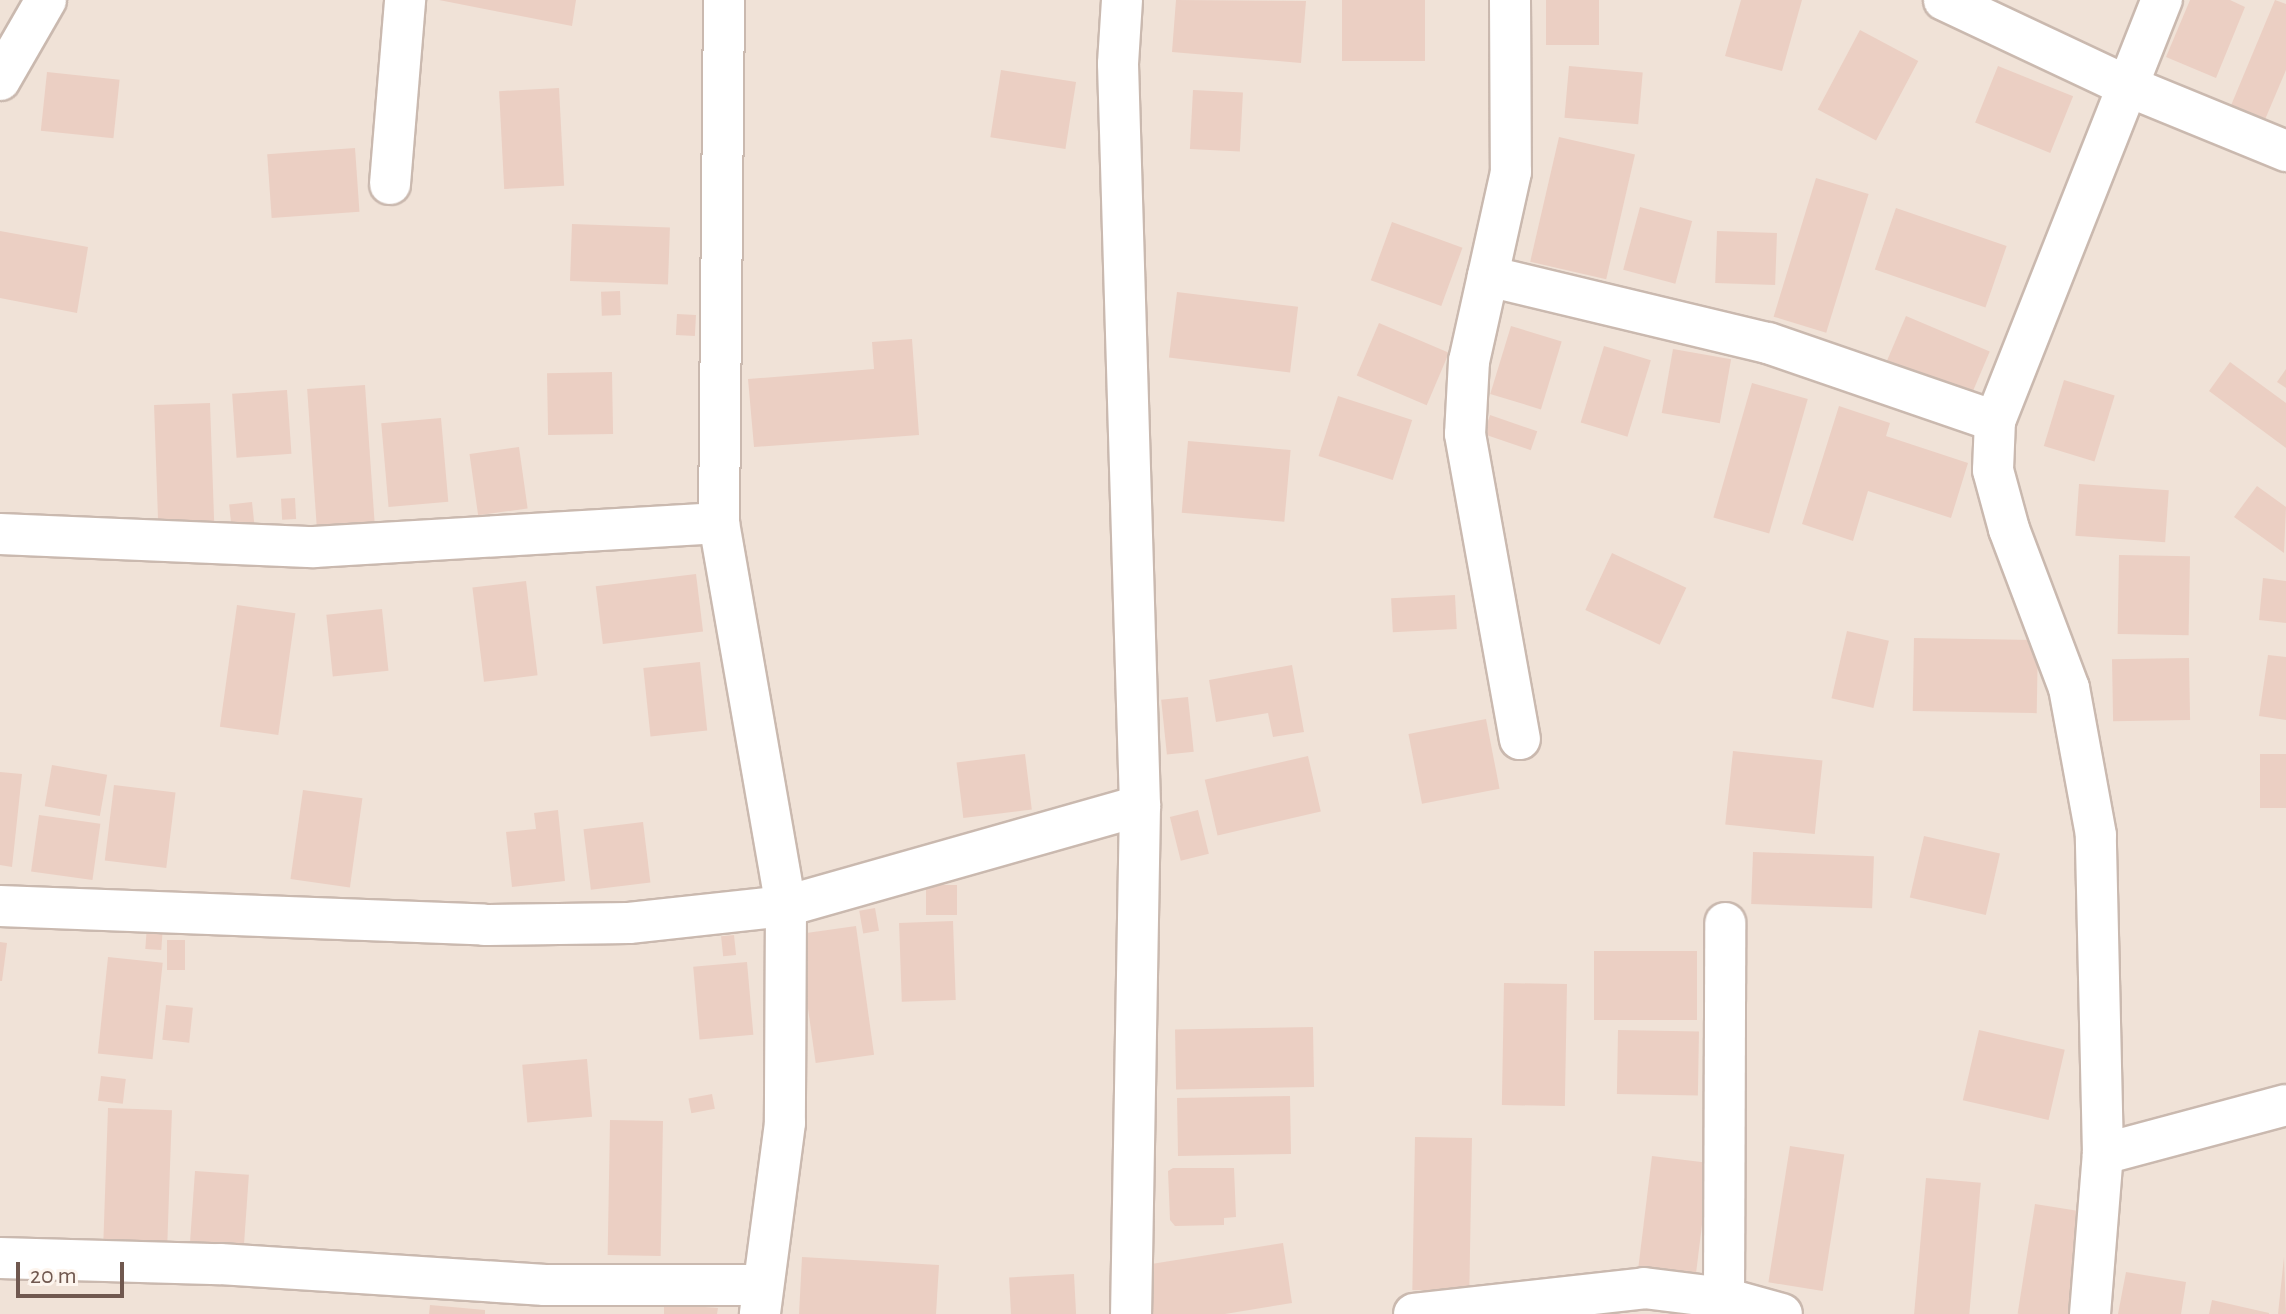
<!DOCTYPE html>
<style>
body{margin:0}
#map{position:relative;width:2286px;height:1314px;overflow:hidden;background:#f9f1e8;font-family:"Alegreya Sans",sans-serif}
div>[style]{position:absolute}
.residential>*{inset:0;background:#f0e2d7;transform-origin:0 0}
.building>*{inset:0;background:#ebcfc3;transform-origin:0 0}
.roads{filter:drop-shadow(2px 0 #cab9af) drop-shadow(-2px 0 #cab9af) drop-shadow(0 2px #cab9af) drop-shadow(0 -2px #cab9af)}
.minor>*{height:40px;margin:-20px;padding:0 20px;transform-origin:20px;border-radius:20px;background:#fff}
span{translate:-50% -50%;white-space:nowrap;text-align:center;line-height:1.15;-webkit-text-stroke:7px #fdf5ee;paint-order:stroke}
.scale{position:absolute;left:16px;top:1262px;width:108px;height:36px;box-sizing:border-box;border:4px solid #70584f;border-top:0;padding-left:10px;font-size:24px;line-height:28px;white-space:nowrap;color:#70584f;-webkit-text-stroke:6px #fdf5ee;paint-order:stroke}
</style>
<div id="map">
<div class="residential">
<i style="left:0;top:0;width:2286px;height:1314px"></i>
</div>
<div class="building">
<i style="clip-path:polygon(439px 0,576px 0,572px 26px)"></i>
<i style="clip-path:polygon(1176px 0,1306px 1px,1301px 63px,1172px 52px)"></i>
<i style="left:1342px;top:0;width:83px;height:61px"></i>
<i style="left:1546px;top:0;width:53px;height:45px"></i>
<i style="clip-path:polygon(1741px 0,1802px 0,1782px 71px,1725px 56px)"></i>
<i style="clip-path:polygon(2190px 0,2230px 0,2245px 7px,2216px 78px,2166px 57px)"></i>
<i style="clip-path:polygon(2275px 0,2286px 4px,2286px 70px,2261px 129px,2227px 115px)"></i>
<i style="left:1860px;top:30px;width:66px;height:90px;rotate:28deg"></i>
<i style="left:1569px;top:66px;width:74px;height:52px;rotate:5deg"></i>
<i style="left:1998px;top:66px;width:81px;height:61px;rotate:22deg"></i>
<i style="left:1001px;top:70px;width:76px;height:68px;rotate:9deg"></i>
<i style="left:47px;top:72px;width:73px;height:59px;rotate:6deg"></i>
<i style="left:559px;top:88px;width:98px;height:60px;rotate:87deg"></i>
<i style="left:1193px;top:90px;width:50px;height:59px;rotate:3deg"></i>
<i style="left:1559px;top:137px;width:78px;height:128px;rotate:13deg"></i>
<i style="left:355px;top:148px;width:64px;height:88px;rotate:86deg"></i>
<i style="left:1816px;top:178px;width:55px;height:145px;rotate:17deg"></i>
<i style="left:1640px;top:207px;width:54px;height:65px;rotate:15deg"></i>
<i style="left:1896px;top:208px;width:117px;height:65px;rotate:19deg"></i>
<i style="left:1392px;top:222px;width:75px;height:62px;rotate:20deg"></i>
<i style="left:572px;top:224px;width:98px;height:57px;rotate:2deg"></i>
<i style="clip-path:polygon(0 231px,88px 247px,77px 313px,0 298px)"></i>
<i style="left:1717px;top:231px;width:60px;height:52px;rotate:2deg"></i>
<i style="left:620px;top:291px;width:24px;height:19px;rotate:88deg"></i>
<i style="left:1177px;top:292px;width:122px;height:66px;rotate:7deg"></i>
<i style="left:677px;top:314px;width:19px;height:21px;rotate:3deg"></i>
<i style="left:1906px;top:316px;width:91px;height:56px;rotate:23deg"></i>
<i style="left:1379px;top:323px;width:76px;height:57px;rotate:23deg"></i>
<i style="left:1511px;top:326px;width:53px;height:71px;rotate:17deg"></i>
<i style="clip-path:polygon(912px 339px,919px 435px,754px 447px,748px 379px,874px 369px,872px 342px)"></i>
<i style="left:1604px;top:346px;width:49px;height:80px;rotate:17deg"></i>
<i style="left:1673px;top:349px;width:59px;height:65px;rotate:10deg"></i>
<i style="clip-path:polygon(2230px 362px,2286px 403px,2286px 448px,2209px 391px)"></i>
<i style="clip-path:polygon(2286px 369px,2286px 388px,2277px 382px)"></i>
<i style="left:612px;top:372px;width:62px;height:65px;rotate:89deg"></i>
<i style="left:2064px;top:380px;width:53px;height:69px;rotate:17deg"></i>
<i style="left:1752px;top:383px;width:58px;height:140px;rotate:16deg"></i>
<i style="left:365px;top:385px;width:141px;height:58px;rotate:86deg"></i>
<i style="left:287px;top:390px;width:64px;height:55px;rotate:86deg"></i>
<i style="left:1338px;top:396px;width:78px;height:63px;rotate:18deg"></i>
<i style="left:210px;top:403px;width:122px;height:56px;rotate:88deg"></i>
<i style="clip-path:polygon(1839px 406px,1890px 423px,1886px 436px,1968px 463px,1951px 518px,1868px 491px,1853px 541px,1802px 524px)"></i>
<i style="left:1490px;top:415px;width:50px;height:20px;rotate:19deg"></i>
<i style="left:441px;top:418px;width:84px;height:60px;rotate:85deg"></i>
<i style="left:1188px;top:441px;width:103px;height:72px;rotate:5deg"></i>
<i style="left:519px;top:447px;width:62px;height:50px;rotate:82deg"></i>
<i style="left:2079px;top:484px;width:90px;height:52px;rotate:4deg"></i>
<i style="clip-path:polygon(2257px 486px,2286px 507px,2284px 553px,2234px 517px)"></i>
<i style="left:295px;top:498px;width:21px;height:14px;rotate:87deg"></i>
<i style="left:252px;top:502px;width:27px;height:23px;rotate:84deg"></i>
<i style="left:1612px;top:553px;width:82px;height:63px;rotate:25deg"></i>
<i style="left:2119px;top:555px;width:71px;height:79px;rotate:1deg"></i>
<i style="left:696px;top:574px;width:58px;height:101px;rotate:83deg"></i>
<i style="clip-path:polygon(2263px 578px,2286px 581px,2286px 623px,2259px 620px)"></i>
<i style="left:526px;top:581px;width:95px;height:54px;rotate:83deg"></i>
<i style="left:1455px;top:595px;width:34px;height:64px;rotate:87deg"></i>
<i style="left:237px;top:605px;width:59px;height:123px;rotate:8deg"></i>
<i style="left:382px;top:609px;width:62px;height:56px;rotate:84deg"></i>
<i style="left:1847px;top:631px;width:43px;height:69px;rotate:13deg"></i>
<i style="left:1914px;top:638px;width:124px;height:73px;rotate:1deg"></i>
<i style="clip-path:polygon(2268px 655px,2286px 657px,2286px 720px,2259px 716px)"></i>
<i style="left:2189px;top:658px;width:62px;height:77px;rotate:89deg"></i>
<i style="left:700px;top:662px;width:69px;height:57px;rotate:84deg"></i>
<i style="clip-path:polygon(1292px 665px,1304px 732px,1273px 737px,1268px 713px,1216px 722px,1209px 680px)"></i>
<i style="left:1188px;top:697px;width:55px;height:27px;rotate:84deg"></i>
<i style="left:1486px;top:719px;width:71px;height:79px;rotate:79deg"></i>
<i style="left:1733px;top:751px;width:90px;height:74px;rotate:6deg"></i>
<i style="left:1025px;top:754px;width:56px;height:69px;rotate:83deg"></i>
<i style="left:2286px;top:754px;width:54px;height:26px;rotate:90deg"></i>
<i style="left:1308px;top:756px;width:57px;height:106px;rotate:77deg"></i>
<i style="left:52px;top:765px;width:56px;height:42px;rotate:10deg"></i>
<i style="clip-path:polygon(0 772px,22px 774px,12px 867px,0 865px)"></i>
<i style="left:114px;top:785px;width:62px;height:76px;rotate:7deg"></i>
<i style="left:303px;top:790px;width:60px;height:90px;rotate:8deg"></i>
<i style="clip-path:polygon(558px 810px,565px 881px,512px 887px,506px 832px,536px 829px,534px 813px)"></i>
<i style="left:1198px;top:810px;width:45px;height:29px;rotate:76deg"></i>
<i style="left:39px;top:815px;width:62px;height:57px;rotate:8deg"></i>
<i style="left:643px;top:822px;width:61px;height:60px;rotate:83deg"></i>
<i style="left:1924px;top:836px;width:78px;height:63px;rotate:13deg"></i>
<i style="left:1753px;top:852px;width:121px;height:52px;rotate:2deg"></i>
<i style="left:926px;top:885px;width:31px;height:30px"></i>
<i style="left:875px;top:908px;width:23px;height:16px;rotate:80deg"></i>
<i style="left:953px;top:921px;width:79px;height:54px;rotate:88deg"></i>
<i style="left:147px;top:925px;width:16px;height:24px;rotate:4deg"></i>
<i style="left:856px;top:926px;width:130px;height:59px;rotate:82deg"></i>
<i style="left:734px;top:935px;width:20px;height:13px;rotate:84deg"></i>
<i style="left:167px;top:940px;width:18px;height:30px"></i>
<i style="clip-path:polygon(0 942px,7px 943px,2px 981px,0 981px)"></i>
<i style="left:1594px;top:951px;width:103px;height:69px"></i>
<i style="left:108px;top:957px;width:55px;height:97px;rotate:6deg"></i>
<i style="left:747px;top:962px;width:73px;height:54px;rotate:85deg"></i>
<i style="left:1504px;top:983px;width:63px;height:122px;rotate:1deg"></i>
<i style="left:166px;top:1005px;width:27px;height:35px;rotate:6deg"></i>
<i style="left:1313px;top:1027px;width:60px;height:138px;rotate:89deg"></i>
<i style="left:1618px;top:1030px;width:81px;height:64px;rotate:1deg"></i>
<i style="left:1979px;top:1030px;width:88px;height:72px;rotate:13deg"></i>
<i style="left:587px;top:1059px;width:58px;height:65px;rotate:85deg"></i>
<i style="left:101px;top:1076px;width:25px;height:25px;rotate:7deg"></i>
<i style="left:712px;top:1094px;width:15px;height:24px;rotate:79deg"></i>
<i style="left:1290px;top:1096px;width:58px;height:113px;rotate:89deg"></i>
<i style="left:108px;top:1108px;width:64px;height:132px;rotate:2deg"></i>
<i style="left:610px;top:1120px;width:53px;height:135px;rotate:1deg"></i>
<i style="left:1415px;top:1137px;width:57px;height:153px;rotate:1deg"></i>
<i style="left:1790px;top:1146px;width:55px;height:138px;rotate:9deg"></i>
<i style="left:1652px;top:1156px;width:58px;height:111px;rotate:7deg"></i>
<i style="clip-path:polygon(1173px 1168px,1234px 1168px,1236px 1217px,1224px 1218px,1224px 1225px,1175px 1226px,1170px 1220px,1168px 1171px)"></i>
<i style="left:195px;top:1171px;width:54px;height:77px;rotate:4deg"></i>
<i style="left:1926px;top:1178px;width:55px;height:137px;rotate:5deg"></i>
<i style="left:2035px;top:1204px;width:57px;height:111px;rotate:9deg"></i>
<i style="clip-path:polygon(1283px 1243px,1292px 1303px,1225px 1314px,1153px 1314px,1145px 1265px)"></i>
<i style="clip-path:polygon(802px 1257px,939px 1265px,936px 1314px,799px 1314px)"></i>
<i style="clip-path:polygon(2284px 1257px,2286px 1314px,2278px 1314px)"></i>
<i style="clip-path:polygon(2126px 1272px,2186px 1282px,2181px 1314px,2118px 1314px)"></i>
<i style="left:1074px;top:1274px;width:40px;height:65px;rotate:87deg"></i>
<i style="clip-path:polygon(2212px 1300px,2269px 1313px,2269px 1314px,2209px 1314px)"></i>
<i style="clip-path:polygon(664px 1304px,718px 1308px,717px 1314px,664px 1314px)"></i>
<i style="clip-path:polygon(430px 1305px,485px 1310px,485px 1314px,429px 1314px)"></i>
</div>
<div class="roads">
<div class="minor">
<i style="left:724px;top:0;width:523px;rotate:90.55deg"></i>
<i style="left:719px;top:523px;width:389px;rotate:80.1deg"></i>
<i style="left:786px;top:906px;width:217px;rotate:90.3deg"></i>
<i style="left:785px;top:1123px;width:193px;rotate:97.5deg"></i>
<i style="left:1122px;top:0;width:64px;rotate:93.6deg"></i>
<i style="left:1118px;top:64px;width:742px;rotate:88.3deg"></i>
<i style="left:1140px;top:806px;width:508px;rotate:91.01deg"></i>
<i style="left:1510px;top:0;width:172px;rotate:89.7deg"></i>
<i style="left:1511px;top:172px;width:194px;rotate:102.5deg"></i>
<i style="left:1469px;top:361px;width:73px;rotate:93.1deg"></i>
<i style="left:1465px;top:434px;width:310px;rotate:79.8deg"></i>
<i style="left:1944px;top:0;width:200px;rotate:25.2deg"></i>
<i style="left:2125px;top:85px;width:174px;rotate:22.3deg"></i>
<i style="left:0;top:80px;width:92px;rotate:-60.1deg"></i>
<i style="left:390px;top:184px;width:185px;rotate:-85.3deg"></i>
<i style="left:1488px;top:276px;width:288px;rotate:13.5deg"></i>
<i style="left:1768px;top:343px;width:240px;rotate:19deg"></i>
<i style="left:0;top:534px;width:314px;rotate:2.4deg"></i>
<i style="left:314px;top:547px;width:406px;rotate:-3.4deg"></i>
<i style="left:0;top:906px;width:484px;rotate:2.2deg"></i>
<i style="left:484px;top:925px;width:145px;rotate:-0.8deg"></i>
<i style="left:629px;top:923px;width:158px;rotate:-6.2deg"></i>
<i style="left:786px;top:906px;width:368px;rotate:-15.8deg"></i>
<i style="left:2103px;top:1154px;width:189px;rotate:-15deg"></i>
<i style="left:0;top:1258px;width:220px;rotate:1.6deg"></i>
<i style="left:220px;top:1264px;width:326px;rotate:3.7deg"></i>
<i style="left:545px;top:1285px;width:215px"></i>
<i style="left:1724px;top:1298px;width:375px;rotate:-89.8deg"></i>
<i style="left:1414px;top:1314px;width:231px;rotate:-6.4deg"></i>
<i style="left:1644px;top:1288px;width:81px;rotate:7.1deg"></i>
<i style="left:1724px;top:1298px;width:60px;rotate:15.4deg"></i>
<i style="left:2090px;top:1314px;width:161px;rotate:-85.4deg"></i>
<i style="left:2103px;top:1154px;width:319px;rotate:-91.3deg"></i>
<i style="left:2096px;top:835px;width:149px;rotate:-100.4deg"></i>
<i style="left:2069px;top:688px;width:170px;rotate:-110.7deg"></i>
<i style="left:2009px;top:529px;width:61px;rotate:-105.2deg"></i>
<i style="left:1993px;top:470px;width:49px;rotate:-87.7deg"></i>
<i style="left:1995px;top:421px;width:453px;rotate:-68.4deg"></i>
</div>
</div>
<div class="scale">20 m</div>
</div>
